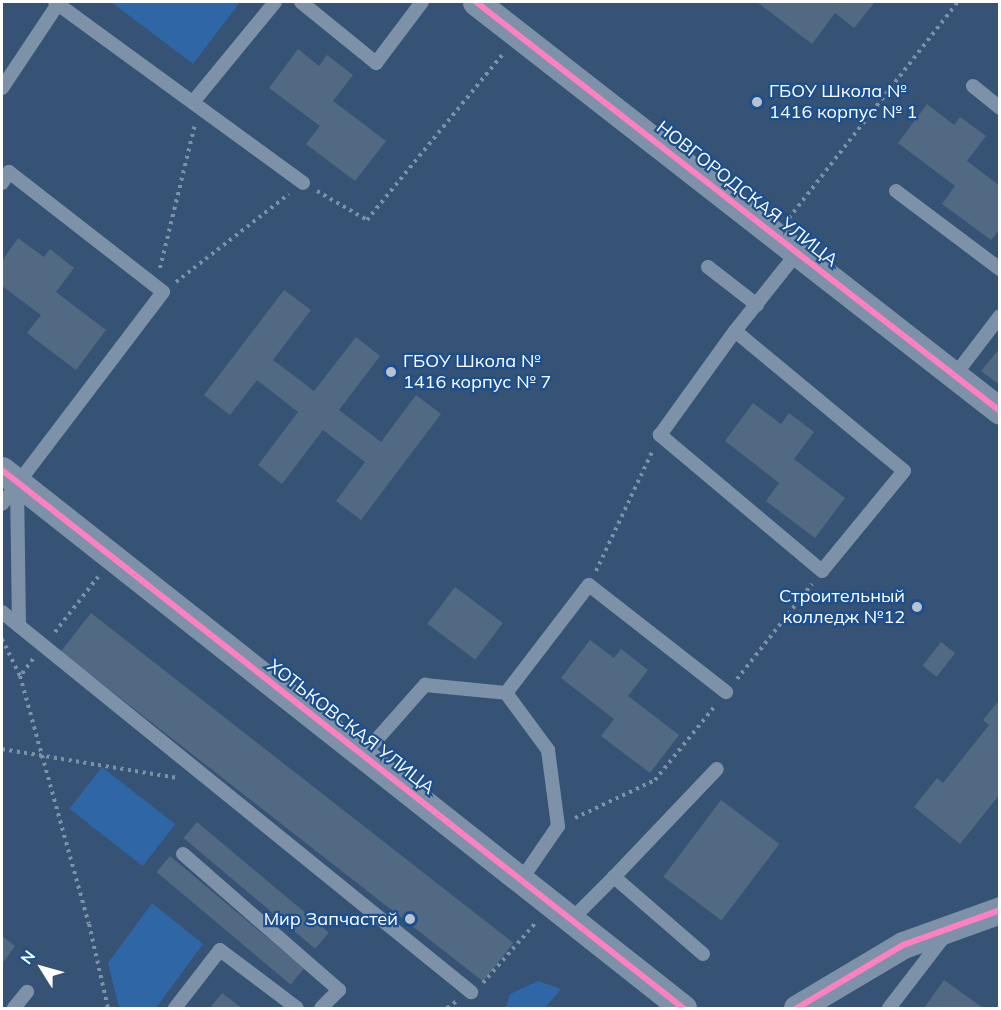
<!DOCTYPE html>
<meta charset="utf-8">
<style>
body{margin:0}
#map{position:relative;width:1001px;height:1010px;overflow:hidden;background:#365274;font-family:Mulish,sans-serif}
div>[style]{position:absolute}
.green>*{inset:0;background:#2f66a5;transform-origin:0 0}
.building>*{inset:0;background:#526984;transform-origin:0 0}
.path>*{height:4px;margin-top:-2px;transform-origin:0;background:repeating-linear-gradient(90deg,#7d92a8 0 3px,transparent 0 7.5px)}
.service>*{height:14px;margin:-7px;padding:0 7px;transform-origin:7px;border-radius:7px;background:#7d92a8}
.minor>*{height:27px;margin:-13.5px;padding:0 13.5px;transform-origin:13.5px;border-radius:13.5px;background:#7d92a8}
.cycleway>*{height:6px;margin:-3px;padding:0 3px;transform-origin:3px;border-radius:3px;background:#ff80c0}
.dots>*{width:16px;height:16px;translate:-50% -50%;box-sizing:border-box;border:3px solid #1b4f8f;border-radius:50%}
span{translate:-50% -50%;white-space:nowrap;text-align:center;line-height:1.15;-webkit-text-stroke:4.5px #1b4f8f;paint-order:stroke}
.poi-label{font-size:18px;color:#fff}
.left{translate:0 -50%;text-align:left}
.right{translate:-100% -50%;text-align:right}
.street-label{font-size:18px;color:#fff}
.frame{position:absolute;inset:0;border:3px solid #fff;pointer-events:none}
.north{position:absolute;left:12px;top:938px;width:60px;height:60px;-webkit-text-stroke:4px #1b4f8f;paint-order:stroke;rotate:307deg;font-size:16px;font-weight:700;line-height:24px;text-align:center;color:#fff}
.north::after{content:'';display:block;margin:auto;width:21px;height:27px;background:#fff;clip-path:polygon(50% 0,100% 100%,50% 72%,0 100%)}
</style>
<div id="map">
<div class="green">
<i style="clip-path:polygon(111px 2px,240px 2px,193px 64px)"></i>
<i style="left:102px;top:767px;width:93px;height:53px;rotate:38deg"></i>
<i style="clip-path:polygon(152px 903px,203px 944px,156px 1008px,119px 1008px,108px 963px)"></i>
<i style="clip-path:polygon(538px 981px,561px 989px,545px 1008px,506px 1008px,510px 994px)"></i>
</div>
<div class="building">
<i style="clip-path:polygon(757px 2px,875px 2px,854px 28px,835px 13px,812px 44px)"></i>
<i style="clip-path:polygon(298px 49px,319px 66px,327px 55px,353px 75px,333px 101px,386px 141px,355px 181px,306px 144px,320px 126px,269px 88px)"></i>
<i style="clip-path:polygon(927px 104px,954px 125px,960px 117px,986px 136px,967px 161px,1000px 186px,1000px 229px,991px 240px,942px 204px,955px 186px,898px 143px)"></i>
<i style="clip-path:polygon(18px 238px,44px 257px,50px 249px,74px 268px,56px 292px,106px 330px,76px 370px,27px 333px,41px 315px,2px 286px,2px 261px)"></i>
<i style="clip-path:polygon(284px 290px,311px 310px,273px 360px,314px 391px,356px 337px,380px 356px,339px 410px,381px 442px,416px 395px,441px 414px,361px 520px,336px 501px,365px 462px,323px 430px,282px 484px,258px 465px,298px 412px,257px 380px,230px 415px,204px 395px)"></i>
<i style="clip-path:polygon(1000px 348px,1000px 385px,981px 371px)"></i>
<i style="clip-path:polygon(753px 403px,781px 424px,789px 413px,814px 432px,794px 459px,845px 498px,815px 538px,766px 501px,779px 483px,725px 441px)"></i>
<i style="left:455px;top:587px;width:60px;height:46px;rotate:37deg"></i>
<i style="left:91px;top:613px;width:536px;height:49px;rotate:38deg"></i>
<i style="clip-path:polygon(590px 640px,614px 658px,621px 649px,648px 670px,628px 696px,679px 735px,650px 773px,601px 736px,614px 719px,561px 678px)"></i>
<i style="left:941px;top:642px;width:18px;height:30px;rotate:38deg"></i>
<i style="clip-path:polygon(1000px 699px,1000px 794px,960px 844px,914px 807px,937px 778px,943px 783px,989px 725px,983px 720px)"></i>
<i style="left:721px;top:800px;width:73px;height:96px;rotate:37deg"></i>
<i style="left:197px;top:822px;width:172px;height:21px;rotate:40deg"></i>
<i style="left:170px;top:856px;width:175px;height:21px;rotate:40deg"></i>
<i style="clip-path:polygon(2px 936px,15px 946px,2px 964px)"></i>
<i style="clip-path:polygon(944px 980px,983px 1008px,924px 1008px)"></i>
<i style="clip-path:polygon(222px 993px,242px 1008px,210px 1008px)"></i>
</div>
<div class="path">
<i style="left:317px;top:191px;width:58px;rotate:30.1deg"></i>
<i style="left:367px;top:220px;width:215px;rotate:-50.7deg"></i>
<i style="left:789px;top:218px;width:274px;rotate:-52deg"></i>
<i style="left:160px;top:268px;width:148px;rotate:-76.3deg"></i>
<i style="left:176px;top:282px;width:143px;rotate:-37.9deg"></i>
<i style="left:596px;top:571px;width:134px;rotate:-64.8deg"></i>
<i style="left:55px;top:632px;width:70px;rotate:-52deg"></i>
<i style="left:2px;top:639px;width:41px;rotate:64.1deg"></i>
<i style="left:33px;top:659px;width:21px;rotate:127deg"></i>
<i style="left:20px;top:676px;width:257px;rotate:74.5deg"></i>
<i style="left:89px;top:924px;width:86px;rotate:77.3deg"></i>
<i style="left:737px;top:679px;width:121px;rotate:-51.7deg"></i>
<i style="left:2px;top:749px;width:178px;rotate:9.4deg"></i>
<i style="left:575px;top:818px;width:89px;rotate:-25.4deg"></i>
<i style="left:655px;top:780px;width:95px;rotate:-51deg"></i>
<i style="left:483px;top:983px;width:82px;rotate:-48.9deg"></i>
<i style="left:447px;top:1008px;width:12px;rotate:-35deg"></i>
</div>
<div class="service">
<i style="left:55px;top:2px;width:307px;rotate:36.1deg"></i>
<i style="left:301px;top:2px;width:97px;rotate:39.1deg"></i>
<i style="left:376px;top:63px;width:76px;rotate:-53deg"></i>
<i style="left:973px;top:86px;width:35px;rotate:39deg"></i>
<i style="left:2px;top:88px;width:101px;rotate:-56.3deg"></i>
<i style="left:193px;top:102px;width:129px;rotate:-50.6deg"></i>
<i style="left:2px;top:183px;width:13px;rotate:-58deg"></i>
<i style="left:9px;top:172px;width:195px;rotate:37.9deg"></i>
<i style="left:163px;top:292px;width:266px;rotate:127.2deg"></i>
<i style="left:896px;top:191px;width:130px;rotate:36.9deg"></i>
<i style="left:708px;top:267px;width:62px;rotate:37.8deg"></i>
<i style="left:735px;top:331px;width:219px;rotate:39.6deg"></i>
<i style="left:904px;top:471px;width:129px;rotate:129.4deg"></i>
<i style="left:822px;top:571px;width:212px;rotate:-140deg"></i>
<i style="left:660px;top:435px;width:128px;rotate:-54.2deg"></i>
<i style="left:735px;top:331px;width:100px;rotate:-51.5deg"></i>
<i style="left:955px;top:375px;width:74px;rotate:-52.7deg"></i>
<i style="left:17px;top:483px;width:143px;rotate:89.2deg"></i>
<i style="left:2px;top:612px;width:604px;rotate:39.02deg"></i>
<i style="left:506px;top:693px;width:71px;rotate:53.6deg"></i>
<i style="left:548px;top:750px;width:77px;rotate:82.5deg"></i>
<i style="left:558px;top:826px;width:65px;rotate:124.4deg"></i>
<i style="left:363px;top:755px;width:94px;rotate:-48.5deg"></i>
<i style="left:425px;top:685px;width:81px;rotate:5.6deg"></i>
<i style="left:506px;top:693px;width:136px;rotate:-52.5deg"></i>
<i style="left:589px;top:585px;width:174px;rotate:38deg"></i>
<i style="left:183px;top:854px;width:207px;rotate:41.1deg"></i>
<i style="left:339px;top:990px;width:25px;rotate:135deg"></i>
<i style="left:571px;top:920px;width:61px;rotate:-45deg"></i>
<i style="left:703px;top:954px;width:118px;rotate:-139.1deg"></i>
<i style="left:614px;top:877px;width:149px;rotate:-46.4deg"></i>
<i style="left:14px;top:1008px;width:21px;rotate:-51deg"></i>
<i style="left:175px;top:1008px;width:73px;rotate:-52.2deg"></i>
<i style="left:220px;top:950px;width:96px;rotate:37deg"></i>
<i style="left:889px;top:1008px;width:93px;rotate:-52.4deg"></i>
</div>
<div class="minor">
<i style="left:476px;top:2px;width:665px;rotate:37.97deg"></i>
<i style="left:2px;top:470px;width:868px;rotate:38.31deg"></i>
<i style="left:797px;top:1008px;width:123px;rotate:-30.7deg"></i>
<i style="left:903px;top:945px;width:103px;rotate:-19.8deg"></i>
</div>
<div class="cycleway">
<i style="left:476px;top:2px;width:665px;rotate:37.97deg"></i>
<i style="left:2px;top:470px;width:868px;rotate:38.31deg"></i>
<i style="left:797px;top:1008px;width:123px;rotate:-30.7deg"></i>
<i style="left:903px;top:945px;width:103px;rotate:-19.8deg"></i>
</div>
<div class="dots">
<i style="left:757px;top:102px;background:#b9c2ce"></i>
<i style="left:391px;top:372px;background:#b9c2ce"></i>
<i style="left:917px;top:607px;background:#b9c2ce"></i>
<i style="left:410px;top:919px;background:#b9c2ce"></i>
</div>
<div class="poi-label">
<span class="left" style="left:769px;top:102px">ГБОУ Школа №<br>1416 корпус № 1</span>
<span class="left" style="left:403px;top:372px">ГБОУ Школа №<br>1416 корпус № 7</span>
<span class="right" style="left:905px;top:607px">Строительный<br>колледж №12</span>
<span class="right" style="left:398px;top:919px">Мир Запчастей</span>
</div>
<div class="street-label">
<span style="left:747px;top:194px;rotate:38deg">НОВГОРОДСКАЯ УЛИЦА</span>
<span style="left:351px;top:727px;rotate:38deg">ХОТЬКОВСКАЯ УЛИЦА</span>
</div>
<div class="frame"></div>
<div class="north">N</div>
</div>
